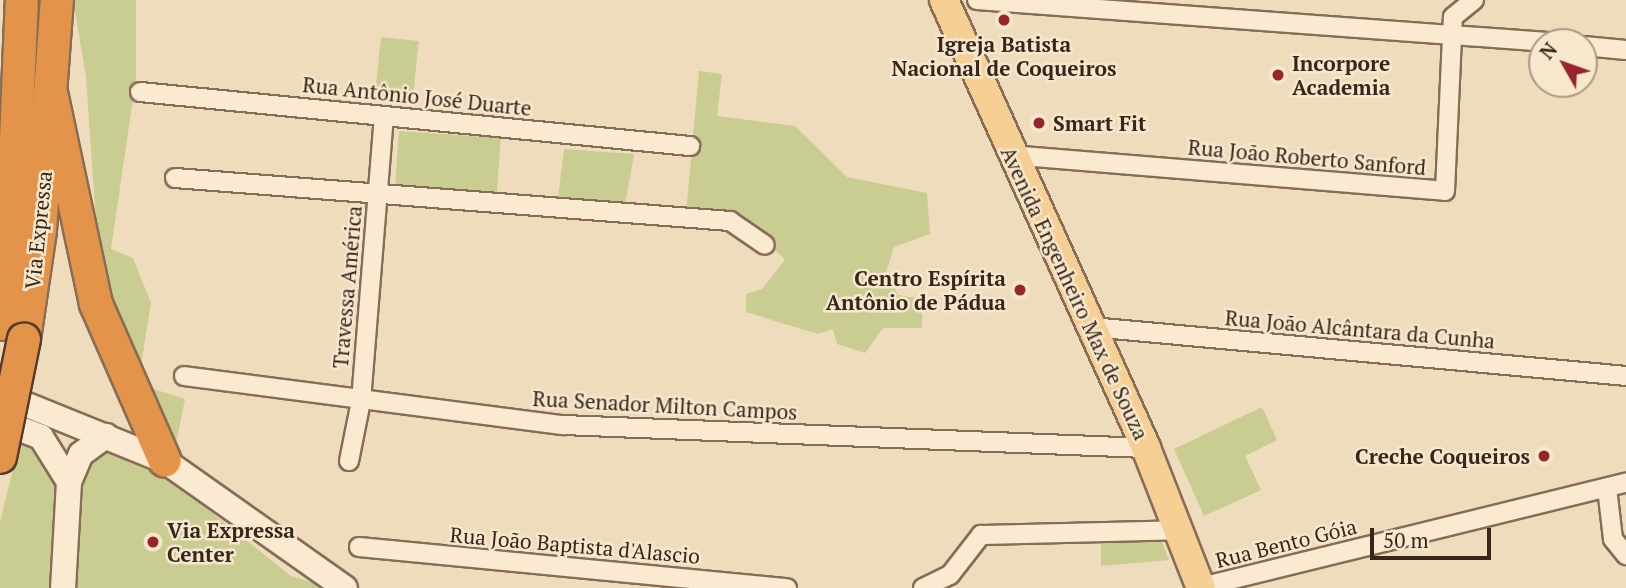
<!DOCTYPE html>
<meta charset="utf-8">
<style>
body{margin:0}
#map{position:relative;width:1626px;height:588px;overflow:hidden;background:#efdcbd;font-family:"PT Serif",serif}
div>[style]{position:absolute}
.green>*{inset:0;background:#cacd91;transform-origin:0 0}
.roads{filter:drop-shadow(2px 0 #876c56) drop-shadow(-2px 0 #876c56) drop-shadow(0 2px #876c56) drop-shadow(0 -2px #876c56)}
.street>*{height:18px;margin:-9px;padding:0 9px;transform-origin:9px;border-radius:9px;background:#faead1}
.secondary>*{height:24px;margin:-12px;padding:0 12px;transform-origin:12px;border-radius:12px;background:#faead1}
.primary>*{height:28px;margin:-14px;padding:0 14px;transform-origin:14px;border-radius:14px;background:#f5cf93}
.highway>*{height:32px;margin:-16px;padding:0 16px;transform-origin:16px;border-radius:16px;background:#e3944a}
.bridges{filter:drop-shadow(2px 0 #553b2b) drop-shadow(-2px 0 #553b2b) drop-shadow(0 2px #553b2b) drop-shadow(0 -2px #553b2b)}
.highway-bridge>*{height:32px;margin:-16px;padding:0 16px;transform-origin:16px;border-radius:16px;background:#e3944a}
.dots>*{width:19px;height:19px;translate:-50% -50%;box-sizing:border-box;border:4px solid #f6e7cd;border-radius:50%}
span{translate:-50% -50%;white-space:nowrap;text-align:center;line-height:1.15;-webkit-text-stroke:5px #f6e7cd;paint-order:stroke}
.poi-label{font-size:21px;color:#36261b;font-weight:700}
.left{translate:0 -50%;text-align:left}
.right{translate:-100% -50%;text-align:right}
.street-label{font-size:21px;color:#36261b}
.north{position:absolute;left:1528px;top:28px;width:70px;height:70px;box-sizing:border-box;background:#f6e7cd;border:2px solid #a99a86;border-radius:50%;rotate:310deg;font-size:19px;font-weight:700;line-height:28px;text-align:center;color:#36261b}
.north::after{content:'';display:block;margin:auto;width:24px;height:32px;background:#98242e;clip-path:polygon(50% 0,100% 100%,50% 72%,0 100%)}
.scale{position:absolute;left:1370px;top:528px;width:121px;height:32px;box-sizing:border-box;border:4px solid #36261b;border-top:0;padding-left:9px;font-size:21px;line-height:24px;white-space:nowrap;color:#36261b;-webkit-text-stroke:5px #f6e7cd;paint-order:stroke}
</style>
<div id="map">
<div class="green">
<i style="clip-path:polygon(73px 0,136px 0,136px 78px,111px 249px,133px 258px,151px 303px,138px 384px,185px 399px,176px 443px,134px 386px,100px 281px,86px 77px)"></i>
<i style="left:381px;top:37px;width:38px;height:61px;rotate:6deg"></i>
<i style="clip-path:polygon(699px 71px,722px 74px,717px 116px,795px 126px,847px 177px,927px 193px,930px 234px,894px 247px,886px 272px,898px 295px,922px 299px,922px 328px,883px 328px,865px 353px,837px 344px,833px 329px,818px 334px,746px 312px,746px 294px,762px 289px,785px 260px,761px 235px,742px 227px,685px 225px)"></i>
<i style="left:399px;top:131px;width:102px;height:60px;rotate:4deg"></i>
<i style="clip-path:polygon(564px 149px,634px 154px,625px 205px,557px 206px)"></i>
<i style="clip-path:polygon(1262px 407px,1277px 440px,1245px 456px,1261px 490px,1204px 516px,1174px 449px)"></i>
<i style="clip-path:polygon(21px 436px,34px 441px,58px 478px,52px 588px,0 588px,0 522px)"></i>
<i style="clip-path:polygon(102px 446px,157px 469px,291px 576px,330px 588px,71px 588px,79px 468px)"></i>
<i style="clip-path:polygon(1101px 537px,1161px 539px,1169px 560px,1101px 566px)"></i>
</div>
<div class="roads">
<div class="street">
<i style="left:977px;top:0;width:572px;rotate:4.21deg"></i>
<i style="left:1584px;top:46px;width:42px;rotate:5.4deg"></i>
<i style="left:140px;top:92px;width:553px;rotate:5.61deg"></i>
<i style="left:1010px;top:155px;width:436px;rotate:4.7deg"></i>
<i style="left:1445px;top:191px;width:174px;rotate:-87.4deg"></i>
<i style="left:1453px;top:17px;width:27px;rotate:-39deg"></i>
<i style="left:175px;top:178px;width:557px;rotate:4.43deg"></i>
<i style="left:730px;top:221px;width:42px;rotate:34.4deg"></i>
<i style="left:1091px;top:327px;width:537px;rotate:5.23deg"></i>
<i style="left:184px;top:376px;width:382px;rotate:7.4deg"></i>
<i style="left:563px;top:425px;width:583px;rotate:2.26deg"></i>
<i style="left:349px;top:461px;width:61px;rotate:-78.7deg"></i>
<i style="left:361px;top:401px;width:286px;rotate:-85.4deg"></i>
<i style="left:1607px;top:488px;width:51px;rotate:83.3deg"></i>
<i style="left:1613px;top:539px;width:21px;rotate:51deg"></i>
<i style="left:359px;top:547px;width:430px;rotate:5.5deg"></i>
<i style="left:1201px;top:587px;width:438px;rotate:-13.8deg"></i>
<i style="left:923px;top:588px;width:30px;rotate:-26deg"></i>
<i style="left:950px;top:575px;width:51px;rotate:-52.2deg"></i>
<i style="left:981px;top:535px;width:198px;rotate:-1.4deg"></i>
</div>
<div class="secondary">
<i style="left:0;top:394px;width:178px;rotate:22.1deg"></i>
<i style="left:165px;top:461px;width:220px;rotate:35.2deg"></i>
<i style="left:0;top:421px;width:44px;rotate:21.3deg"></i>
<i style="left:41px;top:437px;width:53px;rotate:58.1deg"></i>
<i style="left:69px;top:482px;width:106px;rotate:93.2deg"></i>
<i style="left:69px;top:482px;width:30px;rotate:-67deg"></i>
<i style="left:81px;top:454px;width:31px;rotate:-36deg"></i>
</div>
<div class="primary">
<i style="left:944px;top:0;width:491px;rotate:65.7deg"></i>
<i style="left:1146px;top:448px;width:150px;rotate:68.6deg"></i>
</div>
<div class="highway">
<i style="left:52px;top:97px;width:212px;rotate:78deg"></i>
<i style="left:96px;top:304px;width:171px;rotate:66.3deg"></i>
<i style="left:0;top:324px;width:114px;rotate:-83.4deg"></i>
<i style="left:13px;top:211px;width:211px;rotate:-87.6deg"></i>
<i style="left:24px;top:339px;width:110px;rotate:-81.6deg"></i>
<i style="left:40px;top:230px;width:231px;rotate:-85.8deg"></i>
</div>
</div>
<div class="bridges">
<div class="highway-bridge">
<i style="left:0;top:457px;width:120px;rotate:-78.5deg"></i>
</div>
</div>
<div class="dots">
<i style="left:1004px;top:20px;background:#98242e"></i>
<i style="left:1278px;top:75px;background:#98242e"></i>
<i style="left:1039px;top:123px;background:#98242e"></i>
<i style="left:1020px;top:290px;background:#98242e"></i>
<i style="left:1544px;top:456px;background:#98242e"></i>
<i style="left:153px;top:542px;background:#98242e"></i>
</div>
<div class="poi-label">
<span style="left:1004px;top:56px">Igreja Batista<br>Nacional de Coqueiros</span>
<span class="left" style="left:1292px;top:75px">Incorpore<br>Academia</span>
<span class="left" style="left:1053px;top:123px">Smart Fit</span>
<span class="right" style="left:1006px;top:290px">Centro Espírita<br>Antônio de Pádua</span>
<span class="right" style="left:1530px;top:456px">Creche Coqueiros</span>
<span class="left" style="left:167px;top:542px">Via Expressa<br>Center</span>
</div>
<div class="street-label">
<span style="left:417px;top:96px;rotate:6deg">Rua Antônio José Duarte</span>
<span style="left:1307px;top:157px;rotate:5deg">Rua João Roberto Sanford</span>
<span style="left:38px;top:230px;rotate:-84deg">Via Expressa</span>
<span style="left:347px;top:287px;rotate:-85deg">Travessa América</span>
<span style="left:1075px;top:293px;rotate:65deg">Avenida Engenheiro Max de Souza</span>
<span style="left:1360px;top:329px;rotate:5deg">Rua João Alcântara da Cunha</span>
<span style="left:665px;top:405px;rotate:3deg">Rua Senador Milton Campos</span>
<span style="left:1286px;top:543px;rotate:-14deg">Rua Bento Góia</span>
<span style="left:575px;top:545px;rotate:5deg">Rua João Baptista d'Alascio</span>
</div>
<div class="north">N</div>
<div class="scale">50 m</div>
</div>
